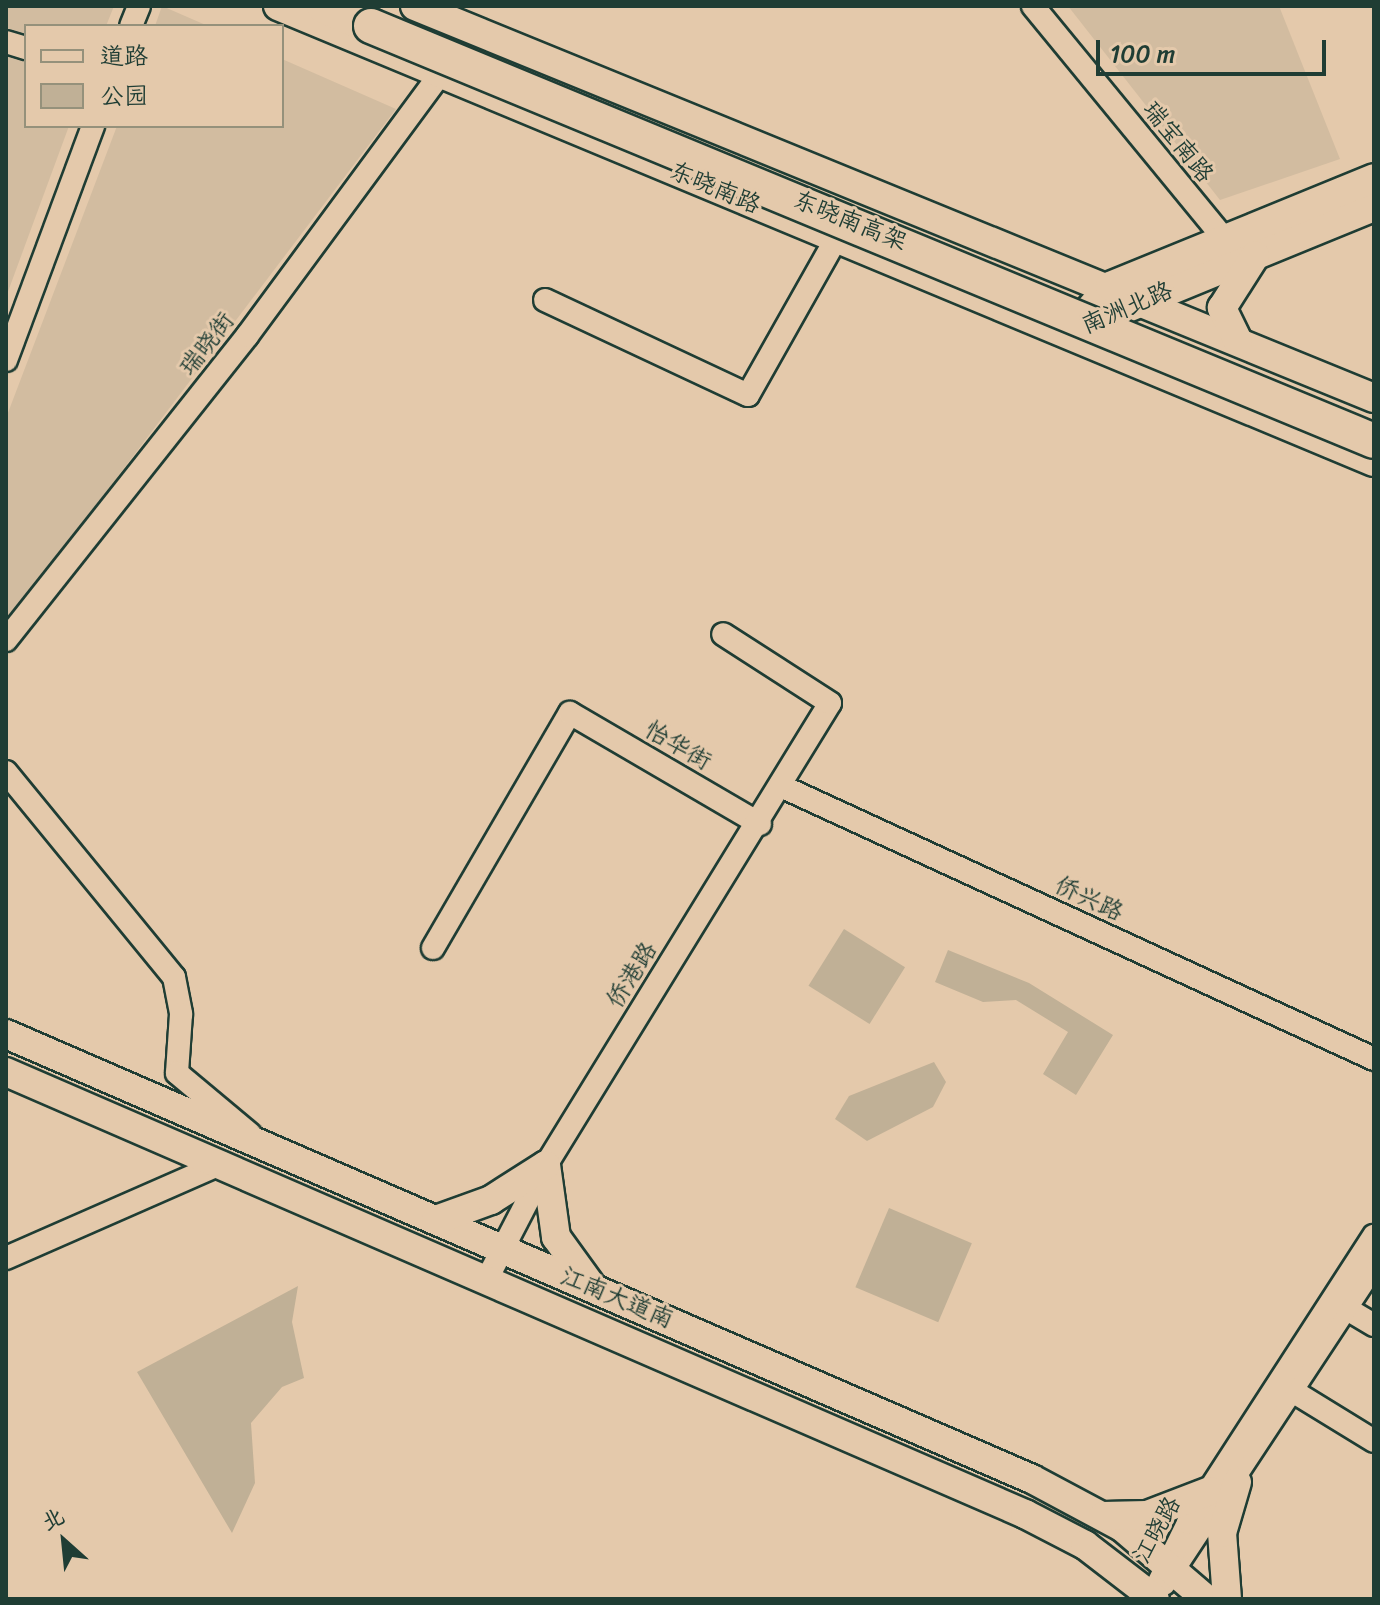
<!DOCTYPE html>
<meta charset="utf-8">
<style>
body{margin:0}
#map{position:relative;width:1380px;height:1605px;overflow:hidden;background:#e4c9ab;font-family:Sriracha,"LXGW WenKai TC",sans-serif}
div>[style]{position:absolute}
.built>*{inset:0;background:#d2bca0}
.green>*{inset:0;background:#c0b096;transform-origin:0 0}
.roads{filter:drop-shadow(2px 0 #1f3d34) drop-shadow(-2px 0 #1f3d34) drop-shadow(0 2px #1f3d34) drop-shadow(0 -2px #1f3d34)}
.minor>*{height:22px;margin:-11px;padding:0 11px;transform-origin:11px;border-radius:11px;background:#e4c9ab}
.major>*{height:28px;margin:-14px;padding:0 14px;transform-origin:14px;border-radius:14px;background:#e4c9ab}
.highway>*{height:34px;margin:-17px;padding:0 17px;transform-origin:17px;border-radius:17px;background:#e4c9ab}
.bridges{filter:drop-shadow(2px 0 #1f3d34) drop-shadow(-2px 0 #1f3d34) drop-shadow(0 2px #1f3d34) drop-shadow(0 -2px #1f3d34)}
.highway-bridge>*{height:34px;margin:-17px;padding:0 17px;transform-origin:17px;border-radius:17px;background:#e4c9ab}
span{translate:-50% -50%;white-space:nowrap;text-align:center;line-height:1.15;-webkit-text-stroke:6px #e4c9ab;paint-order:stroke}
.street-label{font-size:24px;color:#1f3d34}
.frame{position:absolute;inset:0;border:8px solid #1f3d34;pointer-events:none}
.legend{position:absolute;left:24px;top:24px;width:260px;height:104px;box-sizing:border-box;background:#e4c9ab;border:2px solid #95917b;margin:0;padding:10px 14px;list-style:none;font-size:24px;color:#1f3d34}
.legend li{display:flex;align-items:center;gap:16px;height:40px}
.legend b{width:40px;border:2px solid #95917b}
.north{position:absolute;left:24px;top:1501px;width:80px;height:80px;-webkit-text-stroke:6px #e4c9ab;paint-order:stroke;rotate:333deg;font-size:22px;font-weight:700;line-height:32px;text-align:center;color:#1f3d34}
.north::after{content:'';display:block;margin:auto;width:28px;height:36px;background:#1f3d34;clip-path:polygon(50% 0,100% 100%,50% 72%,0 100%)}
.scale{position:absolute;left:1096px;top:40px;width:230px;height:36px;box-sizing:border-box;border:4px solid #1f3d34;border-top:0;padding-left:10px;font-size:24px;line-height:28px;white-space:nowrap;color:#1f3d34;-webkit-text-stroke:6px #e4c9ab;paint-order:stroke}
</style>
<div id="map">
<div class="built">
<i style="clip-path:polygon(6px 6px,114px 6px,106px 26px,26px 26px,26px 126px,69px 126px,6px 297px)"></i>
<i style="clip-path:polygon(162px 6px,208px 26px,155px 26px)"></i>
<i style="clip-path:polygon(1068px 6px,1279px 6px,1340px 159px,1220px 200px)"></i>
<i style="clip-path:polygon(282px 59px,396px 109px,6px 624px,6px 418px,117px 126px,282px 126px)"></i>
</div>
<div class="green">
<i style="left:844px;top:929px;width:72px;height:67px;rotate:32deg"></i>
<i style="clip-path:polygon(948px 950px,1029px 983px,1113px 1035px,1076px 1095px,1043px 1074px,1068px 1032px,1016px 1000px,983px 1002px,935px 982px)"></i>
<i style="clip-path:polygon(934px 1062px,946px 1082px,933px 1107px,867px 1141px,835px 1119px,849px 1096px)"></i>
<i style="left:889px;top:1208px;width:90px;height:86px;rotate:23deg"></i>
<i style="clip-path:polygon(298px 1286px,292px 1322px,304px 1378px,282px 1387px,251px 1423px,255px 1483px,232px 1533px,137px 1372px)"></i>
</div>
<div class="roads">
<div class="minor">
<i style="left:1033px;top:6px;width:298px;rotate:50.6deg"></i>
<i style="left:131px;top:26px;width:22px;rotate:-68deg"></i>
<i style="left:6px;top:42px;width:21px;rotate:17deg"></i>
<i style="left:545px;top:300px;width:224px;rotate:25.1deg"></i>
<i style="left:748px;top:395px;width:179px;rotate:-60.6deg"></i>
<i style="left:6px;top:360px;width:250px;rotate:-69.6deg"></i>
<i style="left:6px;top:640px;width:388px;rotate:-51.6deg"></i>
<i style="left:247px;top:336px;width:325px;rotate:-53.6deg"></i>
<i style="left:6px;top:772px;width:265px;rotate:50.7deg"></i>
<i style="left:174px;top:977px;width:38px;rotate:79deg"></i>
<i style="left:181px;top:1014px;width:59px;rotate:93.9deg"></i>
<i style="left:177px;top:1073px;width:95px;rotate:39.9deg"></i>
<i style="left:783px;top:787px;width:651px;rotate:24.71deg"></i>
<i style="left:433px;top:948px;width:272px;rotate:-59.8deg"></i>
<i style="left:570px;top:713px;width:220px;rotate:30.3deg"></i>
<i style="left:6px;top:1258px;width:236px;rotate:-23.7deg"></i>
<i style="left:487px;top:1279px;width:128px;rotate:-62.6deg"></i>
<i style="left:546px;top:1165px;width:542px;rotate:-58.42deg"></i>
<i style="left:830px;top:703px;width:127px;rotate:-147.2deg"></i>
<i style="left:1337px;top:1303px;width:43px;rotate:30.7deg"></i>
<i style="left:1286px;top:1387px;width:103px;rotate:31.5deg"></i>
<i style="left:1164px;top:1584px;width:381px;rotate:-56.6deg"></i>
<i style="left:1152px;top:1596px;width:81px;rotate:-63.7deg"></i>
<i style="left:1188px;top:1523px;width:342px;rotate:-57.1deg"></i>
</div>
<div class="major">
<i style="left:278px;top:6px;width:1187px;rotate:22.59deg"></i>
<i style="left:415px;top:6px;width:1036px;rotate:22.23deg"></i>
<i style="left:1081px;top:327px;width:317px;rotate:-22.3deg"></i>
<i style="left:1069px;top:333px;width:62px;rotate:-48.9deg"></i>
<i style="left:1110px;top:286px;width:285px;rotate:-22.2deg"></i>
<i style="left:1238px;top:341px;width:37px;rotate:-116deg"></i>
<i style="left:1222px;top:308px;width:62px;rotate:-57.6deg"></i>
<i style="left:6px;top:1034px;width:1118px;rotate:23.45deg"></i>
<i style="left:1032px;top:1479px;width:102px;rotate:28.1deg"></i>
<i style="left:1122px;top:1527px;width:111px;rotate:40.6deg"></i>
<i style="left:6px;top:1072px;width:1111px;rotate:23.45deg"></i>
<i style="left:1025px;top:1514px;width:68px;rotate:27.3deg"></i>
<i style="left:1085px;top:1545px;width:88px;rotate:37.6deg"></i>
<i style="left:546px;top:1165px;width:73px;rotate:82.1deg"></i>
<i style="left:556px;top:1237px;width:58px;rotate:54.1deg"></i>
<i style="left:436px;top:1220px;width:59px;rotate:-20deg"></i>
<i style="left:491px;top:1200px;width:65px;rotate:-32.5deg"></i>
<i style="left:1103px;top:1516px;width:44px;rotate:-1.3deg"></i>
<i style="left:1147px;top:1515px;width:67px;rotate:-20.9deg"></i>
<i style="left:1227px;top:1599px;width:66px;rotate:-94.3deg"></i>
<i style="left:1222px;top:1533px;width:53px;rotate:-73.6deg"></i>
</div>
<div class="highway">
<i style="left:324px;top:6px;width:51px;rotate:23.1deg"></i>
</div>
</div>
<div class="bridges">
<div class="highway-bridge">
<i style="left:371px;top:26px;width:1085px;rotate:22.48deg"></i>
</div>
</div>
<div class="street-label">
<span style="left:1178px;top:142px;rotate:51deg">瑞宝南路</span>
<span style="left:715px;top:188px;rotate:23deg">东晓南路</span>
<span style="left:850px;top:221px;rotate:22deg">东晓南高架</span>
<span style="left:1127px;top:308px;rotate:-23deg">南洲北路</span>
<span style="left:207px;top:344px;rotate:-52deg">瑞晓街</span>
<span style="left:678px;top:746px;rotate:30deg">怡华街</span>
<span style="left:1089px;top:899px;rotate:25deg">侨兴路</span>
<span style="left:632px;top:975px;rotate:-58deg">侨港路</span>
<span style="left:617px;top:1298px;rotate:23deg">江南大道南</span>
<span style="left:1157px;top:1530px;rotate:-61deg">江晓路</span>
</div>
<div class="frame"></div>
<ul class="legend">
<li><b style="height:10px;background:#e4c9ab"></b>道路</li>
<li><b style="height:22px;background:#c0b096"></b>公园</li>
</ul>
<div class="north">北</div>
<div class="scale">100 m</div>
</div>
